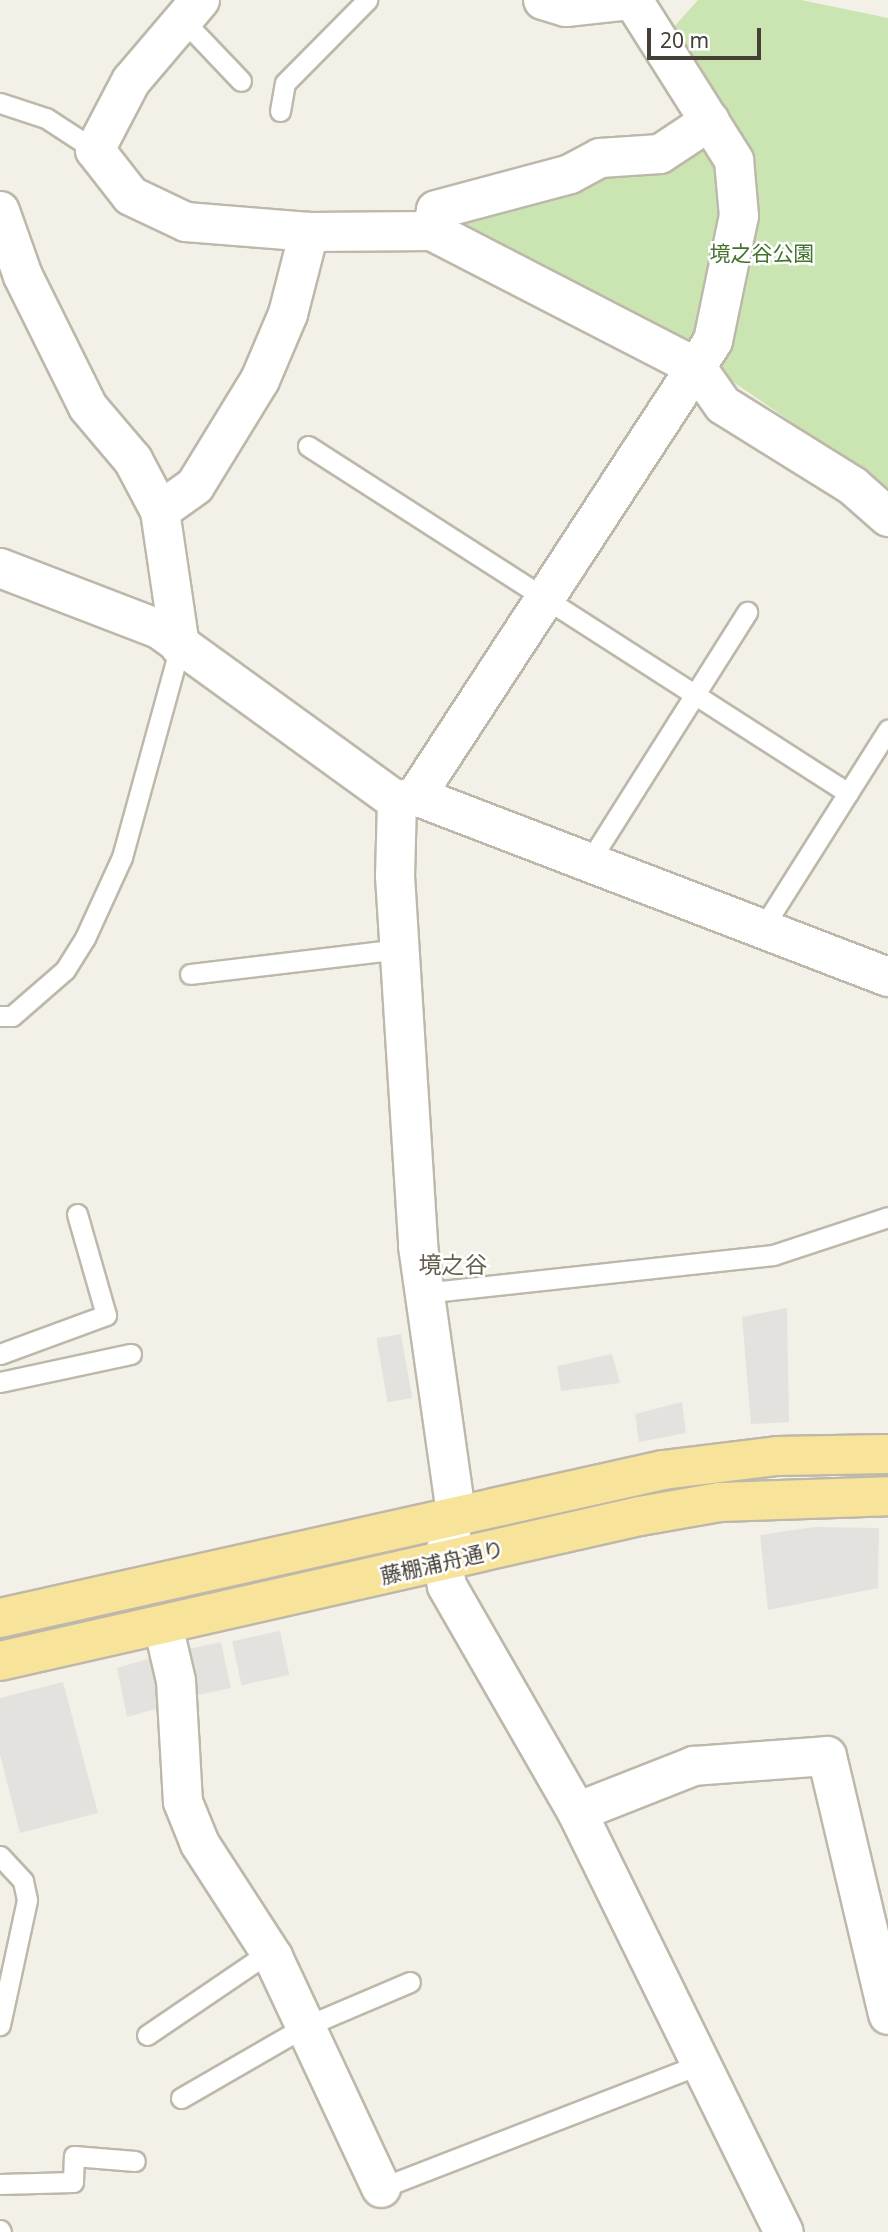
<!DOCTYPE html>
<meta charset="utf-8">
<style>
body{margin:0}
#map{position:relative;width:888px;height:2232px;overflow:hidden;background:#f2f0e7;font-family:"Noto Sans","Noto Sans JP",sans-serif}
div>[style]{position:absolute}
.green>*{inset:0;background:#cae4b2}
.parking>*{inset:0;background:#e4e2de;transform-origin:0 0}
.roads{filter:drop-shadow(2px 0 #bdb8aa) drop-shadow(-2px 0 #bdb8aa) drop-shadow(0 2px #bdb8aa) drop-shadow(0 -2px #bdb8aa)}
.service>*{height:19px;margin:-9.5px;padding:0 9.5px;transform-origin:9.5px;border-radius:9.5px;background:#fff}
.minor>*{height:38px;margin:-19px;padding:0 19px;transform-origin:19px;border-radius:19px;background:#fff}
.primary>*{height:38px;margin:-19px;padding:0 19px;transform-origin:19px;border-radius:19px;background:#f8e39a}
span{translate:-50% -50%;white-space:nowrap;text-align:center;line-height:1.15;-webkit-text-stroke:5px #fff;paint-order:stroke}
.park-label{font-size:21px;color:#43732d}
.street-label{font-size:21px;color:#454036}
.neighbourhood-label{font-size:23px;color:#675e4e}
.scale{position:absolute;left:647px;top:28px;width:114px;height:32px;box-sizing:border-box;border:4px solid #454036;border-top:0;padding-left:9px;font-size:21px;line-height:24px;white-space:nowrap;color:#454036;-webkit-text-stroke:5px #fff;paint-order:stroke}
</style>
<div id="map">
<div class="green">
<i style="clip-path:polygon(698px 0,801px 0,888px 18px,888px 488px,726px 377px,448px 222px,733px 124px,672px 29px)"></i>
</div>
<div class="parking">
<i style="clip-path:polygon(787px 1308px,789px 1422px,751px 1424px,742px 1317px)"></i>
<i style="left:401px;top:1334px;width:65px;height:25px;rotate:80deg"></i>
<i style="clip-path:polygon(612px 1354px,620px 1383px,561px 1391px,557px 1366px)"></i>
<i style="clip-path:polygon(682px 1402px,686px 1433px,639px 1442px,635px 1414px)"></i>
<i style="clip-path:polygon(814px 1527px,879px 1528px,878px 1588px,768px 1610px,760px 1535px)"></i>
<i style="left:280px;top:1631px;width:45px;height:49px;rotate:78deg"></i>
<i style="left:221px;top:1642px;width:47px;height:36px;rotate:78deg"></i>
<i style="clip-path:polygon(161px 1655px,170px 1705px,127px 1717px,117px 1668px)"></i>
<i style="clip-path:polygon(63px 1682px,98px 1813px,20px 1833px,0 1755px,0 1698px)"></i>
</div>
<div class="roads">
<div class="service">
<i style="left:183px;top:20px;width:84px;rotate:46.4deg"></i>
<i style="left:0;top:103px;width:48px;rotate:18.1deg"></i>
<i style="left:46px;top:118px;width:59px;rotate:33.1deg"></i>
<i style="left:280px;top:111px;width:28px;rotate:-80deg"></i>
<i style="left:285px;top:83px;width:117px;rotate:-45.3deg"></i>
<i style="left:308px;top:446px;width:642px;rotate:32.72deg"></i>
<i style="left:589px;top:862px;width:296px;rotate:-57.7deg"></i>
<i style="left:762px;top:929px;width:236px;rotate:-57.7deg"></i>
<i style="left:190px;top:974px;width:210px;rotate:-6.8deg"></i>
<i style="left:0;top:1016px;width:12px"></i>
<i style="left:12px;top:1016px;width:70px;rotate:-41deg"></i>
<i style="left:65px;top:970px;width:38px;rotate:-58deg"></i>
<i style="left:85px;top:938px;width:89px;rotate:-65.4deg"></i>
<i style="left:122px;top:857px;width:218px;rotate:-74.6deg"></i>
<i style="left:423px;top:1293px;width:352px;rotate:-6.2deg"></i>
<i style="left:773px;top:1255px;width:121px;rotate:-18.3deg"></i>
<i style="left:0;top:1354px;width:113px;rotate:-20.2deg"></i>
<i style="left:106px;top:1315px;width:105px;rotate:-106deg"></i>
<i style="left:0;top:1382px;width:134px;rotate:-12.1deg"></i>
<i style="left:0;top:1856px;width:34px;rotate:47deg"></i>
<i style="left:23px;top:1881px;width:19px;rotate:78deg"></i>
<i style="left:27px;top:1900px;width:128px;rotate:102.2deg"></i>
<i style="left:147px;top:2035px;width:148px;rotate:-34.2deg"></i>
<i style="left:181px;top:2098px;width:142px;rotate:-30deg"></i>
<i style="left:304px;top:2027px;width:115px;rotate:-23deg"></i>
<i style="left:0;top:2184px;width:73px;rotate:-1.6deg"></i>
<i style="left:73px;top:2182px;width:26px;rotate:-88deg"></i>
<i style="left:74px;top:2156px;width:61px;rotate:4.7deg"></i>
<i style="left:381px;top:2188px;width:340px;rotate:-21.2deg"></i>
<i style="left:0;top:2230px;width:2px;rotate:63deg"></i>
</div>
<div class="minor">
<i style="left:200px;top:0;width:106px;rotate:130.4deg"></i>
<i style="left:131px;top:81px;width:78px;rotate:117.6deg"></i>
<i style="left:95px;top:150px;width:58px;rotate:52deg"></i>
<i style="left:131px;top:196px;width:61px;rotate:25.3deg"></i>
<i style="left:186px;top:222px;width:123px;rotate:4.6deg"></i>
<i style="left:309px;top:232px;width:123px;rotate:-0.5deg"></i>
<i style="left:432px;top:231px;width:298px;rotate:27.3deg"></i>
<i style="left:697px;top:368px;width:45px;rotate:54.9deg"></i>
<i style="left:723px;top:405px;width:153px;rotate:31.9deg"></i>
<i style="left:853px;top:486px;width:47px;rotate:41.5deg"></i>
<i style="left:543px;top:0;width:24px;rotate:17deg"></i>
<i style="left:566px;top:7px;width:64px;rotate:-6.2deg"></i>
<i style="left:0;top:211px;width:69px;rotate:70.5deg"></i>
<i style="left:23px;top:276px;width:146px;rotate:63.6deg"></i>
<i style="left:88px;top:407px;width:70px;rotate:49.7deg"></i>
<i style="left:133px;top:460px;width:58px;rotate:62.1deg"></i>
<i style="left:160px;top:511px;width:137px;rotate:81.6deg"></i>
<i style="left:432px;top:231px;width:21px;rotate:-79deg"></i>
<i style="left:436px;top:210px;width:139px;rotate:-15deg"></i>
<i style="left:570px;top:174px;width:34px;rotate:-28deg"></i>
<i style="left:600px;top:158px;width:60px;rotate:-3.8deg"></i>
<i style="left:660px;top:154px;width:60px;rotate:-33.4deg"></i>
<i style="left:160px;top:511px;width:43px;rotate:-35.5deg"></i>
<i style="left:195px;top:486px;width:124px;rotate:-58.5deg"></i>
<i style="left:260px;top:380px;width:72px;rotate:-67deg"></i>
<i style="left:288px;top:314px;width:85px;rotate:-75.6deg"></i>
<i style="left:0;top:568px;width:170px;rotate:21deg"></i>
<i style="left:159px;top:629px;width:294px;rotate:35.9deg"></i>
<i style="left:416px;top:796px;width:543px;rotate:-56.87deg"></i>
<i style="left:713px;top:341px;width:128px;rotate:-78.3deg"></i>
<i style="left:739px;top:216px;width:56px;rotate:-95.1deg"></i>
<i style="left:734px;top:160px;width:189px;rotate:-122.3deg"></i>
<i style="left:397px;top:801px;width:75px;rotate:91.5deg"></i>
<i style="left:395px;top:876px;width:371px;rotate:86.4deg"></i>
<i style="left:418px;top:1246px;width:270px;rotate:81.9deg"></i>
<i style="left:456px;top:1513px;width:50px;rotate:105.2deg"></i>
<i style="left:443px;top:1561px;width:25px;rotate:81deg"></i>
<i style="left:447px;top:1586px;width:261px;rotate:60.1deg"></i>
<i style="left:577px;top:1812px;width:468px;rotate:63.8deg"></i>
<i style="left:397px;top:801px;width:20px;rotate:-15deg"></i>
<i style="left:416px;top:796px;width:506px;rotate:20.98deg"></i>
<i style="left:163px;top:1625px;width:57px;rotate:76.9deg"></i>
<i style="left:176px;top:1681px;width:121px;rotate:86.7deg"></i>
<i style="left:183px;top:1802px;width:45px;rotate:68deg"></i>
<i style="left:200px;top:1844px;width:135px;rotate:57.1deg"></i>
<i style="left:273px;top:1957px;width:255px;rotate:64.9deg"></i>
<i style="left:577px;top:1812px;width:126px;rotate:-21.5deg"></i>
<i style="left:694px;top:1766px;width:133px;rotate:-4.3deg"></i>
<i style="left:827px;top:1756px;width:266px;rotate:76.7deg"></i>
</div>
<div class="primary">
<i style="left:0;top:1618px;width:679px;rotate:-12.58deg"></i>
<i style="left:663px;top:1470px;width:115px;rotate:-7deg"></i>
<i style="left:777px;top:1456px;width:111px;rotate:-1deg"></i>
<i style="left:0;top:1661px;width:656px;rotate:-12.77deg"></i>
<i style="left:640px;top:1516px;width:81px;rotate:-9.9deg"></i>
<i style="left:720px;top:1502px;width:168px;rotate:-2deg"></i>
</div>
</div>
<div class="park-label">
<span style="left:762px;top:253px">境之谷公園</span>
</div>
<div class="street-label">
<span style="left:442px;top:1562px;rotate:-13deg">藤棚浦舟通り</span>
</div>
<div class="neighbourhood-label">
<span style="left:453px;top:1264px">境之谷</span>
</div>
<div class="scale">20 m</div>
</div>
